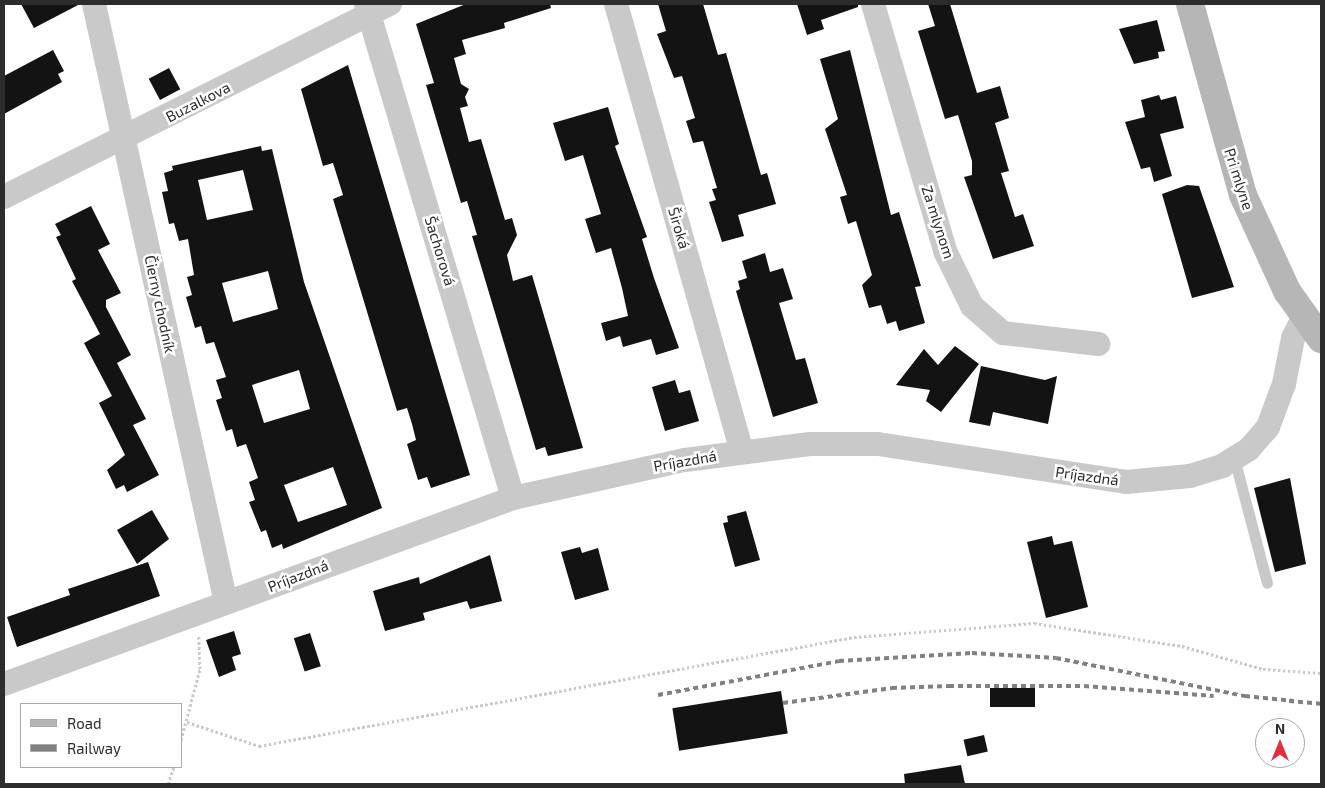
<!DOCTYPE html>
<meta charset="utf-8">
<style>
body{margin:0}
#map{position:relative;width:1325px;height:788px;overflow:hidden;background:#fff;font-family:"Exo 2",sans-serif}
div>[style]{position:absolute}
.building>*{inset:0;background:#131313;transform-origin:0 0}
.path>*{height:3px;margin-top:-1.5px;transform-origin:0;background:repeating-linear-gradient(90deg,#c9c9c9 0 2.5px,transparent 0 5px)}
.lane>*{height:11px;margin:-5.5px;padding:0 5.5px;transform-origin:5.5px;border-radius:5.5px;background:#c9c9c9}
.street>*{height:24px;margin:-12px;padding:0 12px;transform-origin:12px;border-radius:12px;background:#c9c9c9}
.secondary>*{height:28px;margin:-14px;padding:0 14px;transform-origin:14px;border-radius:14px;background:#b6b6b6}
.rail>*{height:4px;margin-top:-2px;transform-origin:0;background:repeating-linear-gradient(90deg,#818181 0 5px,transparent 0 9px)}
span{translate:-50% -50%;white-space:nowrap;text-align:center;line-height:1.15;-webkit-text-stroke:5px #fff;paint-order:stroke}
.street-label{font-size:15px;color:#2c2c2c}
.frame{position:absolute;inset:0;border:5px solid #2c2c2c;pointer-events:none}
.legend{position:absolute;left:20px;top:703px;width:162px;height:65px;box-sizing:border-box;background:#fff;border:1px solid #ababab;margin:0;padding:6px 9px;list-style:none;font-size:15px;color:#2c2c2c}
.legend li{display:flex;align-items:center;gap:10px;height:25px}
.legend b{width:25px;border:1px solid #ababab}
.north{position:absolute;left:1255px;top:718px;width:50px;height:50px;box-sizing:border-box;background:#fff;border:1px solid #ababab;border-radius:50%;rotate:0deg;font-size:14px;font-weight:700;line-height:20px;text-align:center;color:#2c2c2c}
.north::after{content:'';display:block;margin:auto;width:18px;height:22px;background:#e52c3d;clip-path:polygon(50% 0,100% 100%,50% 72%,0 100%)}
</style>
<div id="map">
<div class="building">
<i style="clip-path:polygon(21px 4px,80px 4px,34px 28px)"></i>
<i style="clip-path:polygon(466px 4px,550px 4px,551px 8px,504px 23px,505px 28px,462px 40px,466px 54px,454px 58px,461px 84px,469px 89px,465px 97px,468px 106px,460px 108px,469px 142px,481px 139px,505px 220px,512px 218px,517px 235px,507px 255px,513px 281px,532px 275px,583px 448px,548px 456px,545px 447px,536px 450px,472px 236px,477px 235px,467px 201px,461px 203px,426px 85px,434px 83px,416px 24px)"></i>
<i style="clip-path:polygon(658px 4px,703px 4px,718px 55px,726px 53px,761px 175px,767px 173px,776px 204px,738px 215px,744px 236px,722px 242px,709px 202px,716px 200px,712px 189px,717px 188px,703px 141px,693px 143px,686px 121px,695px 118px,682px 76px,674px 78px,657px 34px,666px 31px)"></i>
<i style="clip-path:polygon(797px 4px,858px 4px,858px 7px,821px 20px,824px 29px,807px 35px)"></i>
<i style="clip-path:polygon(928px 4px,950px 4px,977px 93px,1000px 86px,1009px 118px,995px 123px,1009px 171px,1001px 173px,1015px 217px,1023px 214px,1034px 246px,993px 259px,964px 177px,972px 175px,972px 161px,958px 115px,945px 119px,918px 31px,935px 26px)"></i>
<i style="clip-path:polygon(1157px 20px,1165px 51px,1158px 52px,1159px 58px,1134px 64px,1119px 29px)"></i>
<i style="clip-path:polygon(53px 50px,64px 71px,58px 74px,62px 82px,4px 114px,4px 76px)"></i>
<i style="clip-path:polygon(850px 50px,891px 215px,899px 212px,921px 286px,915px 287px,925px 323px,899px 331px,896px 321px,887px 324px,881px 305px,869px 308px,862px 285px,872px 275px,856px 221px,848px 224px,840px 197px,847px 195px,825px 129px,838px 119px,820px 59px)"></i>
<i style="clip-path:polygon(348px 65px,470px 475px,431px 488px,427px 477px,418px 480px,407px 444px,416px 440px,412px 424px,407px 408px,397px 411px,333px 199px,343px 195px,333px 163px,323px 166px,301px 89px)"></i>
<i style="left:169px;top:68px;width:24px;height:23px;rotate:62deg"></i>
<i style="clip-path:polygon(1159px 95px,1161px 100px,1176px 96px,1184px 128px,1160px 134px,1172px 176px,1154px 182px,1150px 167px,1141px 169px,1125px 122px,1145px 117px,1141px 100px)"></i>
<i style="clip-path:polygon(608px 107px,619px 144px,615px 146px,647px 237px,642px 239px,654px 278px,679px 348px,656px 355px,651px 339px,623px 347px,620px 336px,606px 341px,601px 323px,628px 316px,622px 288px,611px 248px,596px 253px,585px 219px,601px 214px,583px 155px,565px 161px,553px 123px)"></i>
<i style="clip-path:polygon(evenodd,261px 146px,262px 151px,272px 149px,304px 282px,382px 508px,283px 549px,282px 544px,272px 548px,266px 530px,261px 532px,249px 502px,255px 500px,249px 482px,258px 478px,246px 444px,237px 447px,232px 429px,226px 431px,216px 400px,222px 398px,216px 380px,226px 377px,214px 342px,206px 344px,201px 326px,195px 328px,186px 297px,192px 295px,187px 277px,194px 275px,188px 239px,179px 241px,174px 223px,169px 224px,162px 192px,168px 191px,164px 173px,173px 170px,172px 166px,261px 146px,243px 170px,253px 210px,207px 220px,198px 180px,243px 170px,261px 146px,268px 271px,278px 309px,233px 322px,222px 283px,268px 271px,261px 146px,299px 370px,310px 409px,264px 423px,252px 385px,299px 370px,261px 146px,333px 467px,347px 505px,298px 522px,284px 485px,333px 467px)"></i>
<i style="clip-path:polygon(1187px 185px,1199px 186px,1234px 287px,1192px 298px,1162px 194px)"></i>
<i style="clip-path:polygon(91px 206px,110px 244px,98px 250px,121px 293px,106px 300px,106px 307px,131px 355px,117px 363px,146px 419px,133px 425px,159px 475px,127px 492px,124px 485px,116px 489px,107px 470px,125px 455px,99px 403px,112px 396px,84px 343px,100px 334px,72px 281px,76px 279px,56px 237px,61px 235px,55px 224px)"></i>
<i style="clip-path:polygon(765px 253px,770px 272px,783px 268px,793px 299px,779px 303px,796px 360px,805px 358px,818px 403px,773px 417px,736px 291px,740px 289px,738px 281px,747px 278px,742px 261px)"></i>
<i style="clip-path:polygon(955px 346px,979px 364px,941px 412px,926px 401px,930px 390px,896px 385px,924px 349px,938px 365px)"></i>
<i style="clip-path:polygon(981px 366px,1045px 380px,1057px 376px,1048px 424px,993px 412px,990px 426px,969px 422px)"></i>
<i style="clip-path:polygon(675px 380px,679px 393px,690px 390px,699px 421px,665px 431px,652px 387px)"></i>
<i style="clip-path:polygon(1290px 478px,1306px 564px,1275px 572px,1254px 488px)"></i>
<i style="clip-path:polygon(152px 510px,169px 539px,137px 564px,117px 530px)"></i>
<i style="clip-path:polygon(746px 511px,760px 560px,735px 567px,723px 523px,728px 522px,727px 516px)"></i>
<i style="clip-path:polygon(1052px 536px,1054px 545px,1072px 541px,1088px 607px,1046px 618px,1027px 542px)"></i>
<i style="clip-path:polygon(580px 547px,582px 553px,598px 548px,609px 590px,575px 600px,561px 552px)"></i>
<i style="clip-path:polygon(490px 555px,502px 601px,470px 609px,467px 601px,423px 613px,425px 620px,385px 631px,373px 591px,419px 577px,420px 584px)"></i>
<i style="clip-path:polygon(148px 562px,160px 596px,17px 647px,7px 617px,70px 595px,68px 589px)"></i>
<i style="clip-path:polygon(234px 631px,241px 654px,232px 657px,236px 670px,219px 677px,206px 640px)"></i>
<i style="left:310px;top:633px;width:35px;height:17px;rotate:72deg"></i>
<i style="left:1035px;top:688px;width:19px;height:45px;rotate:90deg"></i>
<i style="left:781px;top:691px;width:43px;height:110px;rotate:81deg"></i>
<i style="left:984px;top:735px;width:17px;height:21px;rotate:77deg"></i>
<i style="clip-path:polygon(961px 765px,965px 784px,905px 784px,904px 774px)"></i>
</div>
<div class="path">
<i style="left:187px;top:722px;width:76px;rotate:18.4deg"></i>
<i style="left:259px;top:746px;width:605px;rotate:-10.38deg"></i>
<i style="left:854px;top:637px;width:181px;rotate:-4.4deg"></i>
<i style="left:1034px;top:623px;width:150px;rotate:8.8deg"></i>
<i style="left:1182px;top:646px;width:84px;rotate:15.9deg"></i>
<i style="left:1263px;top:669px;width:58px;rotate:3.9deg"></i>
<i style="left:181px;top:740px;width:73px;rotate:-75deg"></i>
<i style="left:200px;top:669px;width:34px;rotate:-92deg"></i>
<i style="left:168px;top:784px;width:18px;rotate:-71deg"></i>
</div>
<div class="lane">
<i style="left:1234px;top:458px;width:129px;rotate:75.2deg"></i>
</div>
<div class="street">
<i style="left:94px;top:4px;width:613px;rotate:77.57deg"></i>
<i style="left:366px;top:4px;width:515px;rotate:73.43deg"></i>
<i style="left:616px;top:4px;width:465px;rotate:74.3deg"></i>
<i style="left:873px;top:4px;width:259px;rotate:73.7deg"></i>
<i style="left:946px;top:253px;width:59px;rotate:63.9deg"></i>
<i style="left:972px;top:306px;width:41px;rotate:41.1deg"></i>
<i style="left:1003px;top:333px;width:96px;rotate:6.6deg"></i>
<i style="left:4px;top:197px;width:432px;rotate:-26.6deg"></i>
<i style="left:4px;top:684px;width:542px;rotate:-20.07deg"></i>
<i style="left:513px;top:498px;width:176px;rotate:-12.5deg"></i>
<i style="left:685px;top:460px;width:126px;rotate:-7.3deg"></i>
<i style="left:810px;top:444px;width:68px"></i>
<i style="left:878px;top:444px;width:251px;rotate:8.7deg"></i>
<i style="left:1126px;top:482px;width:64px;rotate:-5.4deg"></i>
<i style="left:1190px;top:476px;width:34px;rotate:-17deg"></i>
<i style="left:1222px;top:466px;width:32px;rotate:-32deg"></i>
<i style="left:1249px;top:449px;width:29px;rotate:-49deg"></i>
<i style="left:1268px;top:427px;width:46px;rotate:-69.6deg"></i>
<i style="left:1284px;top:384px;width:47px;rotate:-78.9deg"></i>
<i style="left:1293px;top:338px;width:22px;rotate:-63deg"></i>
</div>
<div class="secondary">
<i style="left:1190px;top:4px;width:198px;rotate:74.5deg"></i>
<i style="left:1243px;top:195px;width:106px;rotate:65.4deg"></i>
<i style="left:1287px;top:291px;width:59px;rotate:54.7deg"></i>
</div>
<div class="rail">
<i style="left:658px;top:695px;width:184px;rotate:-10.6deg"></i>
<i style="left:839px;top:661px;width:133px;rotate:-3.4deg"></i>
<i style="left:972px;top:653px;width:84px;rotate:3.4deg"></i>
<i style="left:1056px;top:658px;width:193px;rotate:11.4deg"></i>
<i style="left:1245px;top:696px;width:49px;rotate:5.8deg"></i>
<i style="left:1289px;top:701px;width:32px;rotate:5deg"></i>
<i style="left:783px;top:703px;width:110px;rotate:-7.8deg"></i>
<i style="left:892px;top:688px;width:57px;rotate:-2deg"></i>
<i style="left:949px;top:686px;width:135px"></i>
<i style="left:1084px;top:686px;width:130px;rotate:4.4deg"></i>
</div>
<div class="street-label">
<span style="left:198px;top:102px;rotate:-27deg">Buzalkova</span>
<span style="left:1239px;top:179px;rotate:72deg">Pri mlyne</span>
<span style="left:938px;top:222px;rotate:72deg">Za mlynom</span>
<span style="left:679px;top:228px;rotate:74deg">Široká</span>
<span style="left:440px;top:251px;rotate:73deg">Šachorová</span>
<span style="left:160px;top:304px;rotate:78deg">Čierny chodník</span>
<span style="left:685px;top:461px;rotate:-10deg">Príjazdná</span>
<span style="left:1087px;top:476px;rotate:8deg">Príjazdná</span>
<span style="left:298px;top:576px;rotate:-21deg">Príjazdná</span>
</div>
<div class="frame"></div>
<ul class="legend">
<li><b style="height:6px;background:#b6b6b6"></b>Road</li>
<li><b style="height:6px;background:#818181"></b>Railway</li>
</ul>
<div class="north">N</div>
</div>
